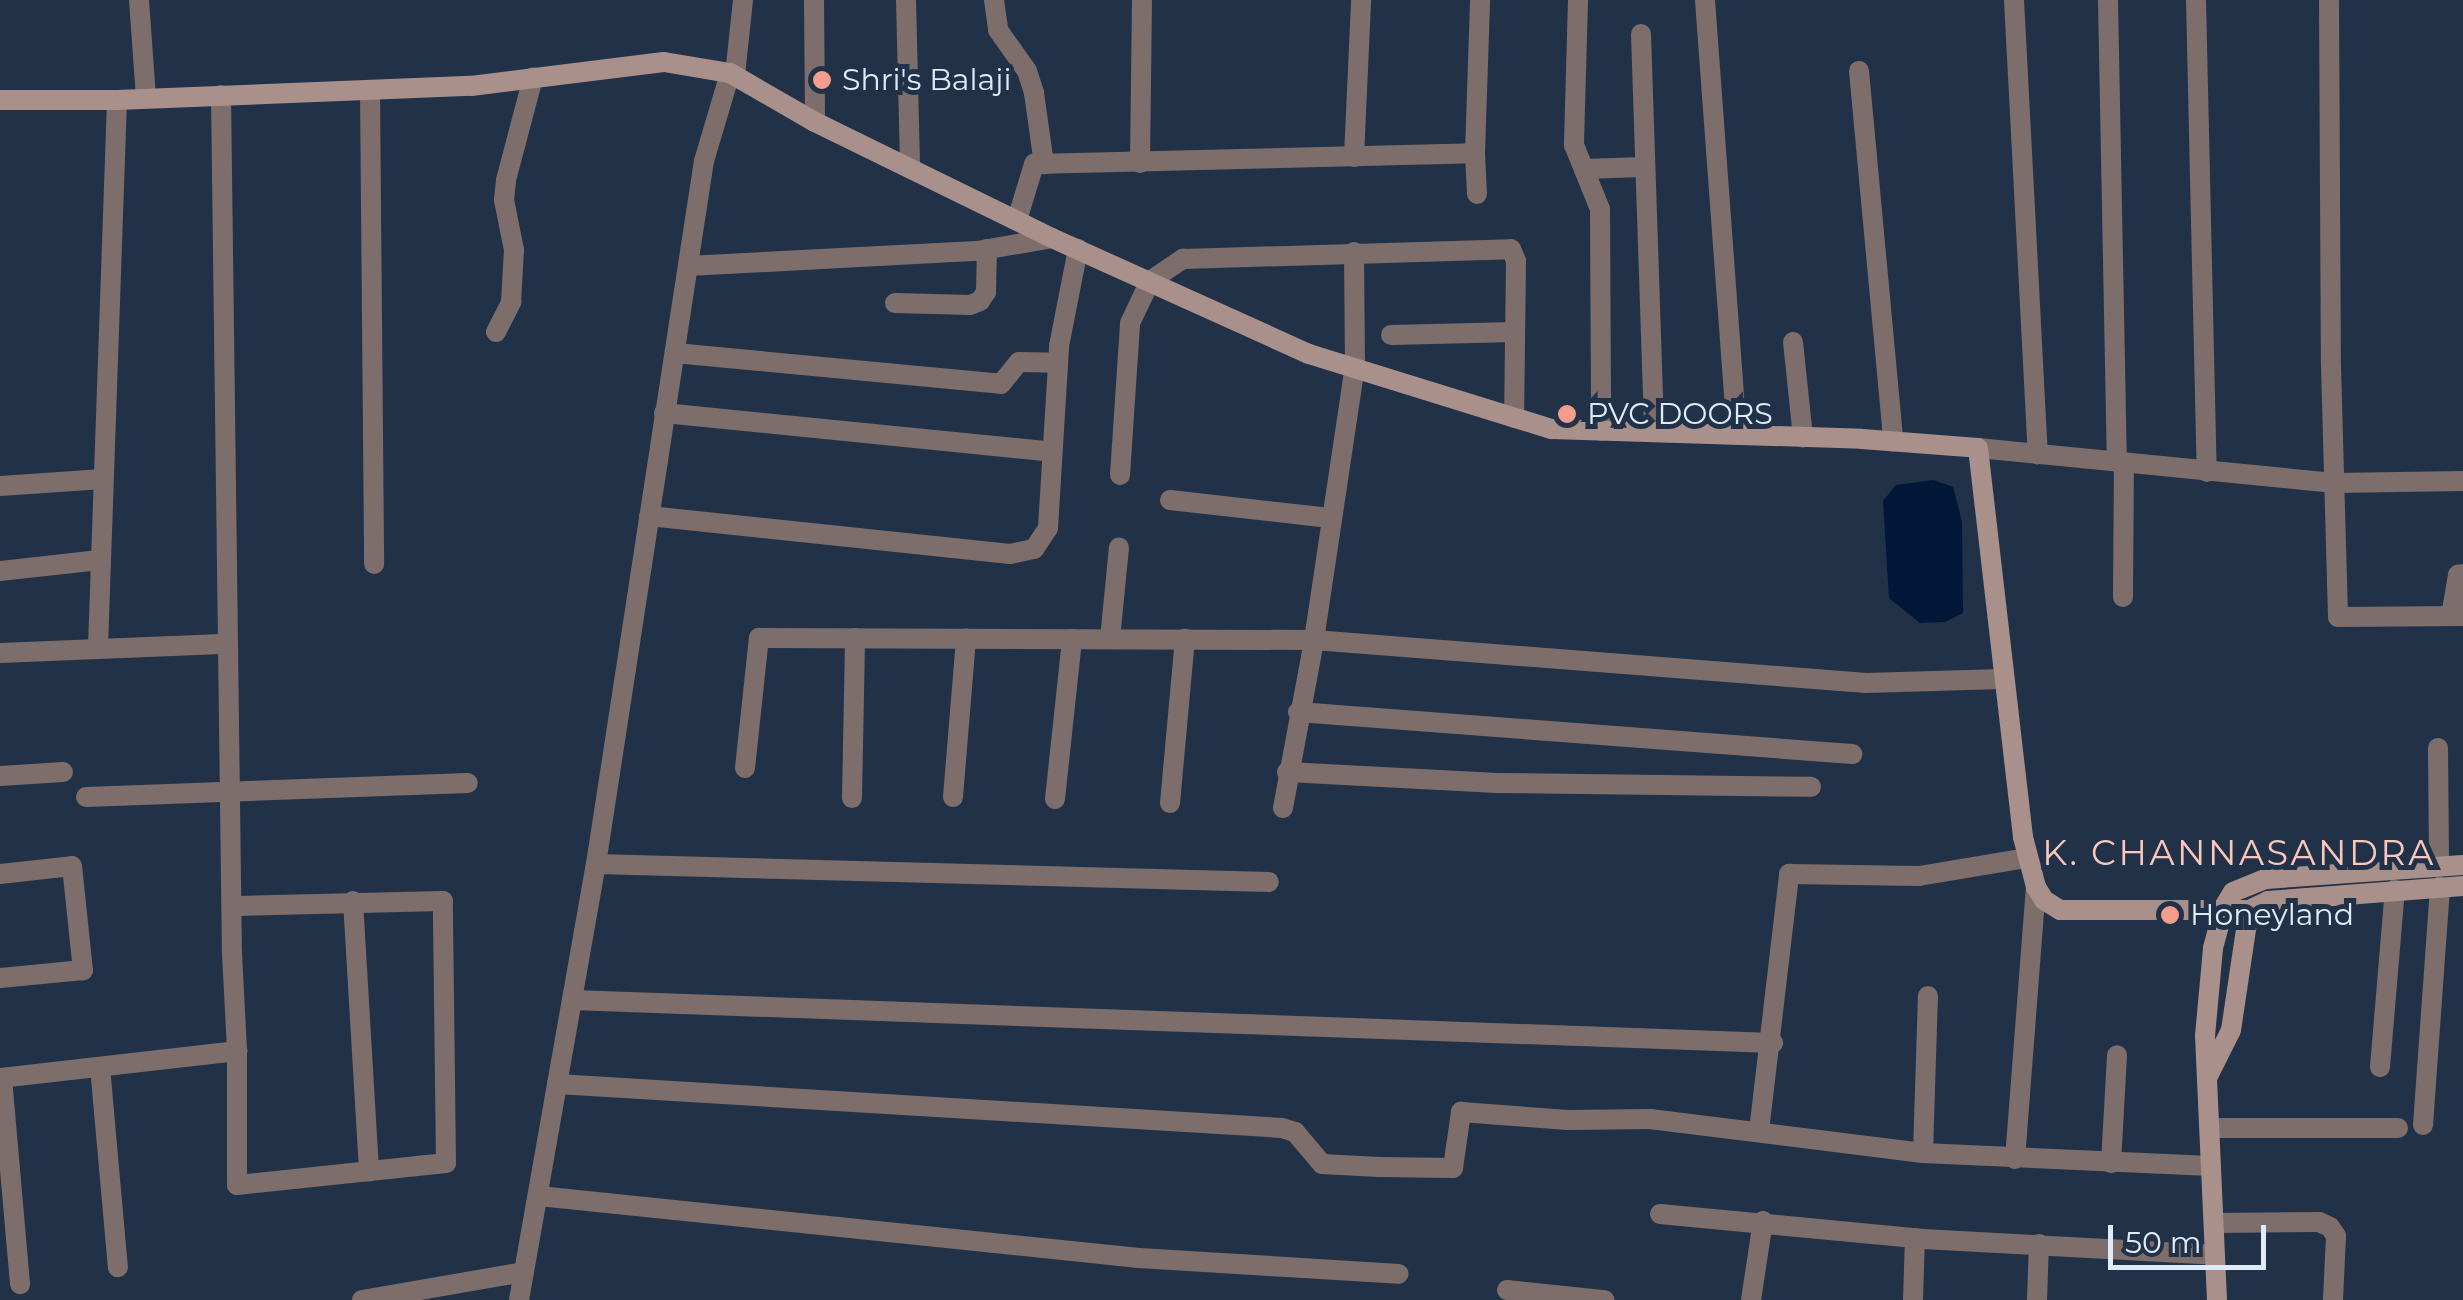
<!DOCTYPE html>
<style>
body{margin:0}
#map{position:relative;width:2463px;height:1300px;overflow:hidden;background:#213248;font-family:Montserrat,sans-serif}
div>[style]{position:absolute}
.water>*{inset:0;background:#011738}
.minor>*{height:20px;margin:-10px;padding:0 10px;transform-origin:10px;border-radius:10px;background:#7e6e6b}
.tertiary>*{height:20px;margin:-10px;padding:0 10px;transform-origin:10px;border-radius:10px;background:#7e6e6b}
.secondary>*{height:20px;margin:-10px;padding:0 10px;transform-origin:10px;border-radius:10px;background:#a9908b}
.dots>*{width:28px;height:28px;translate:-50% -50%;box-sizing:border-box;border:5px solid #213248;border-radius:50%}
span{translate:-50% -50%;white-space:nowrap;text-align:center;line-height:1.15;-webkit-text-stroke:10px #213248;paint-order:stroke}
.poi-label{font-size:30px;color:#e0ebf9}
.left{translate:0 -50%;text-align:left}
.quarter-label{font-size:35px;color:#f9c7bc;letter-spacing:2.5px}
.scale{position:absolute;left:2108px;top:1225px;width:158px;height:45px;box-sizing:border-box;border:5px solid #e0ebf9;border-top:0;padding-left:12px;font-size:30px;line-height:35px;white-space:nowrap;color:#e0ebf9;-webkit-text-stroke:8px #213248;paint-order:stroke}
</style>
<div id="map">
<div class="water">
<i style="clip-path:polygon(1933px 480px,1953px 487px,1962px 522px,1963px 613px,1945px 622px,1920px 623px,1889px 598px,1883px 501px,1896px 485px)"></i>
</div>
<div class="minor">
<i style="left:139px;top:0;width:98px;rotate:85.9deg"></i>
<i style="left:814px;top:0;width:122px;rotate:89.5deg"></i>
<i style="left:906px;top:0;width:167px;rotate:88.6deg"></i>
<i style="left:994px;top:0;width:30px;rotate:82deg"></i>
<i style="left:998px;top:30px;width:50px;rotate:54.7deg"></i>
<i style="left:1027px;top:71px;width:23px;rotate:72deg"></i>
<i style="left:1034px;top:93px;width:72px;rotate:82deg"></i>
<i style="left:1578px;top:0;width:145px;rotate:91.6deg"></i>
<i style="left:1574px;top:145px;width:69px;rotate:67.9deg"></i>
<i style="left:1600px;top:209px;width:222px;rotate:89.7deg"></i>
<i style="left:1705px;top:0;width:436px;rotate:85.8deg"></i>
<i style="left:2014px;top:0;width:455px;rotate:87deg"></i>
<i style="left:2108px;top:0;width:461px;rotate:88.9deg"></i>
<i style="left:2196px;top:0;width:472px;rotate:88.7deg"></i>
<i style="left:2329px;top:0;width:366px;rotate:89.7deg"></i>
<i style="left:2331px;top:366px;width:251px;rotate:88.4deg"></i>
<i style="left:2338px;top:617px;width:125px;rotate:-0.5deg"></i>
<i style="left:1641px;top:34px;width:398px;rotate:88.1deg"></i>
<i style="left:1859px;top:71px;width:372px;rotate:84.7deg"></i>
<i style="left:370px;top:90px;width:474px;rotate:89.5deg"></i>
<i style="left:221px;top:95px;width:859px;rotate:89.27deg"></i>
<i style="left:232px;top:954px;width:97px;rotate:87deg"></i>
<i style="left:237px;top:1051px;width:134px;rotate:90deg"></i>
<i style="left:237px;top:1185px;width:210px;rotate:-6deg"></i>
<i style="left:446px;top:1163px;width:262px;rotate:-90.7deg"></i>
<i style="left:443px;top:901px;width:211px;rotate:178.6deg"></i>
<i style="left:1475px;top:153px;width:41px;rotate:87.2deg"></i>
<i style="left:1354px;top:157px;width:157px;rotate:-87.4deg"></i>
<i style="left:1140px;top:163px;width:163px;rotate:-89.3deg"></i>
<i style="left:1585px;top:169px;width:57px;rotate:-2deg"></i>
<i style="left:1017px;top:220px;width:59px;rotate:-73.1deg"></i>
<i style="left:1034px;top:164px;width:441px;rotate:-1.4deg"></i>
<i style="left:1475px;top:153px;width:153px;rotate:-88.1deg"></i>
<i style="left:688px;top:266px;width:289px;rotate:-3deg"></i>
<i style="left:977px;top:251px;width:76px;rotate:-9.8deg"></i>
<i style="left:895px;top:303px;width:75px;rotate:1.5deg"></i>
<i style="left:970px;top:305px;width:11px;rotate:-22deg"></i>
<i style="left:980px;top:301px;width:11px;rotate:-56deg"></i>
<i style="left:986px;top:292px;width:43px;rotate:-88.7deg"></i>
<i style="left:496px;top:332px;width:34px;rotate:-63deg"></i>
<i style="left:511px;top:302px;width:52px;rotate:-86.7deg"></i>
<i style="left:514px;top:250px;width:51px;rotate:-101.3deg"></i>
<i style="left:504px;top:200px;width:20px;rotate:-84deg"></i>
<i style="left:506px;top:180px;width:106px;rotate:-75.2deg"></i>
<i style="left:1391px;top:335px;width:124px;rotate:-1.4deg"></i>
<i style="left:1793px;top:342px;width:96px;rotate:84deg"></i>
<i style="left:675px;top:353px;width:327px;rotate:5.4deg"></i>
<i style="left:1001px;top:384px;width:28px;rotate:-51deg"></i>
<i style="left:1019px;top:362px;width:39px;rotate:1deg"></i>
<i style="left:664px;top:413px;width:390px;rotate:5.7deg"></i>
<i style="left:1120px;top:475px;width:152px;rotate:-86.2deg"></i>
<i style="left:1130px;top:323px;width:47px;rotate:-64.5deg"></i>
<i style="left:1150px;top:281px;width:40px;rotate:-34deg"></i>
<i style="left:1183px;top:259px;width:328px;rotate:-1.7deg"></i>
<i style="left:1511px;top:249px;width:13px;rotate:67deg"></i>
<i style="left:1516px;top:261px;width:157px;rotate:90.7deg"></i>
<i style="left:0;top:486px;width:103px;rotate:-3.9deg"></i>
<i style="left:1170px;top:500px;width:161px;rotate:6.4deg"></i>
<i style="left:649px;top:516px;width:363px;rotate:6deg"></i>
<i style="left:1010px;top:554px;width:25px;rotate:-12deg"></i>
<i style="left:1034px;top:549px;width:25px;rotate:-56deg"></i>
<i style="left:1048px;top:528px;width:182px;rotate:-86.5deg"></i>
<i style="left:1059px;top:346px;width:99px;rotate:-78.9deg"></i>
<i style="left:0;top:571px;width:100px;rotate:-6.3deg"></i>
<i style="left:2123px;top:597px;width:135px;rotate:-89.6deg"></i>
<i style="left:2451px;top:616px;width:42px;rotate:-80.3deg"></i>
<i style="left:2458px;top:575px;width:5px;rotate:-11deg"></i>
<i style="left:1110px;top:639px;width:92px;rotate:-84.4deg"></i>
<i style="left:98px;top:647px;width:547px;rotate:-88.01deg"></i>
<i style="left:0;top:653px;width:228px;rotate:-2.3deg"></i>
<i style="left:1298px;top:712px;width:556px;rotate:4.34deg"></i>
<i style="left:2438px;top:748px;width:117px;rotate:89.5deg"></i>
<i style="left:745px;top:768px;width:131px;rotate:-83.9deg"></i>
<i style="left:759px;top:638px;width:555px;rotate:0.21deg"></i>
<i style="left:1314px;top:640px;width:554px;rotate:4.45deg"></i>
<i style="left:1866px;top:683px;width:136px;rotate:-1.7deg"></i>
<i style="left:1287px;top:772px;width:210px;rotate:3deg"></i>
<i style="left:1497px;top:783px;width:314px;rotate:0.7deg"></i>
<i style="left:0;top:776px;width:63px;rotate:-3.6deg"></i>
<i style="left:86px;top:797px;width:382px;rotate:-2.1deg"></i>
<i style="left:953px;top:797px;width:159px;rotate:-85.3deg"></i>
<i style="left:852px;top:798px;width:160px;rotate:-88.9deg"></i>
<i style="left:1055px;top:799px;width:161px;rotate:-83.9deg"></i>
<i style="left:1170px;top:803px;width:165px;rotate:-84.8deg"></i>
<i style="left:1283px;top:808px;width:171px;rotate:-79.5deg"></i>
<i style="left:1314px;top:640px;width:276px;rotate:-81.5deg"></i>
<i style="left:1355px;top:367px;width:115px;rotate:-90.5deg"></i>
<i style="left:596px;top:864px;width:673px;rotate:1.53deg"></i>
<i style="left:0;top:874px;width:72px;rotate:-6.3deg"></i>
<i style="left:72px;top:866px;width:105px;rotate:84deg"></i>
<i style="left:83px;top:970px;width:83px;rotate:174.5deg"></i>
<i style="left:353px;top:901px;width:271px;rotate:86.6deg"></i>
<i style="left:572px;top:1000px;width:1202px;rotate:2.05deg"></i>
<i style="left:100px;top:1067px;width:201px;rotate:84.9deg"></i>
<i style="left:2380px;top:1067px;width:178px;rotate:-85.2deg"></i>
<i style="left:0;top:1078px;width:239px;rotate:-6.5deg"></i>
<i style="left:2px;top:1078px;width:207px;rotate:85deg"></i>
<i style="left:557px;top:1084px;width:726px;rotate:3.47deg"></i>
<i style="left:1282px;top:1128px;width:14px;rotate:17deg"></i>
<i style="left:1295px;top:1132px;width:42px;rotate:49.8deg"></i>
<i style="left:1322px;top:1164px;width:57px;rotate:3deg"></i>
<i style="left:1379px;top:1167px;width:74px;rotate:0.8deg"></i>
<i style="left:1453px;top:1168px;width:57px;rotate:-81.9deg"></i>
<i style="left:1461px;top:1112px;width:107px;rotate:4.3deg"></i>
<i style="left:1568px;top:1120px;width:82px;rotate:-0.7deg"></i>
<i style="left:1650px;top:1119px;width:275px;rotate:7.1deg"></i>
<i style="left:1923px;top:1153px;width:288px;rotate:2.6deg"></i>
<i style="left:2423px;top:1125px;width:239px;rotate:-85.9deg"></i>
<i style="left:2210px;top:1128px;width:188px"></i>
<i style="left:1759px;top:1131px;width:259px;rotate:-83.3deg"></i>
<i style="left:1789px;top:874px;width:130px;rotate:0.9deg"></i>
<i style="left:1919px;top:876px;width:109px;rotate:-9.5deg"></i>
<i style="left:1923px;top:1153px;width:157px;rotate:-88.2deg"></i>
<i style="left:2015px;top:1159px;width:273px;rotate:-85.6deg"></i>
<i style="left:2111px;top:1163px;width:108px;rotate:-86.8deg"></i>
<i style="left:539px;top:1196px;width:603px;rotate:5.9deg"></i>
<i style="left:1139px;top:1258px;width:260px;rotate:3.5deg"></i>
<i style="left:1660px;top:1214px;width:264px;rotate:5.4deg"></i>
<i style="left:1923px;top:1239px;width:292px;rotate:3.1deg"></i>
<i style="left:2214px;top:1223px;width:105px;rotate:-0.5deg"></i>
<i style="left:2319px;top:1222px;width:12px;rotate:24deg"></i>
<i style="left:2330px;top:1227px;width:11px;rotate:56deg"></i>
<i style="left:2336px;top:1236px;width:64px;rotate:92.7deg"></i>
<i style="left:1507px;top:1290px;width:98px;rotate:5.9deg"></i>
<i style="left:362px;top:1300px;width:164px;rotate:-9.8deg"></i>
<i style="left:519px;top:1300px;width:443px;rotate:-80deg"></i>
<i style="left:596px;top:864px;width:711px;rotate:-81.27deg"></i>
<i style="left:704px;top:161px;width:92px;rotate:-73.5deg"></i>
<i style="left:1751px;top:1300px;width:80px;rotate:-81.4deg"></i>
<i style="left:1913px;top:1300px;width:62px;rotate:-88.2deg"></i>
<i style="left:2037px;top:1300px;width:56px;rotate:-88deg"></i>
</div>
<div class="tertiary">
<i style="left:735px;top:75px;width:75px;rotate:-83.9deg"></i>
<i style="left:1978px;top:448px;width:358px;rotate:5.6deg"></i>
<i style="left:2334px;top:483px;width:129px;rotate:-0.9deg"></i>
</div>
<div class="secondary">
<i style="left:0;top:100px;width:117px"></i>
<i style="left:117px;top:100px;width:354px;rotate:-2.3deg"></i>
<i style="left:471px;top:86px;width:194px;rotate:-7.1deg"></i>
<i style="left:664px;top:62px;width:67px;rotate:9.5deg"></i>
<i style="left:730px;top:73px;width:98px;rotate:30deg"></i>
<i style="left:815px;top:122px;width:264px;rotate:26.1deg"></i>
<i style="left:1052px;top:238px;width:282px;rotate:24.3deg"></i>
<i style="left:1309px;top:354px;width:254px;rotate:17.2deg"></i>
<i style="left:1552px;top:429px;width:310px;rotate:1.8deg"></i>
<i style="left:1862px;top:439px;width:116px;rotate:4.4deg"></i>
<i style="left:1978px;top:448px;width:392px;rotate:83.4deg"></i>
<i style="left:2023px;top:837px;width:52px;rotate:75.4deg"></i>
<i style="left:2036px;top:887px;width:15px;rotate:58deg"></i>
<i style="left:2044px;top:900px;width:19px;rotate:32deg"></i>
<i style="left:2060px;top:910px;width:189px"></i>
<i style="left:2249px;top:910px;width:21px;rotate:-25deg"></i>
<i style="left:2268px;top:901px;width:196px;rotate:-4.4deg"></i>
<i style="left:2208px;top:1076px;width:51px;rotate:-63.4deg"></i>
<i style="left:2231px;top:1030px;width:121px;rotate:-81.5deg"></i>
<i style="left:2217px;top:1300px;width:264px;rotate:-92.6deg"></i>
<i style="left:2205px;top:1036px;width:88px;rotate:-84.8deg"></i>
<i style="left:2213px;top:948px;width:42px;rotate:-75deg"></i>
<i style="left:2224px;top:907px;width:17px;rotate:-59deg"></i>
<i style="left:2233px;top:892px;width:35px;rotate:-22deg"></i>
<i style="left:2266px;top:879px;width:197px;rotate:-4.1deg"></i>
</div>
<div class="dots">
<i style="left:822px;top:80px;background:#f49d8c"></i>
<i style="left:1567px;top:414px;background:#f49d8c"></i>
<i style="left:2170px;top:915px;background:#f49d8c"></i>
</div>
<div class="poi-label">
<span class="left" style="left:842px;top:80px">Shri's Balaji</span>
<span class="left" style="left:1587px;top:414px">PVC DOORS</span>
<span class="left" style="left:2190px;top:915px">Honeyland</span>
</div>
<div class="quarter-label">
<span style="left:2239px;top:853px">K. CHANNASANDRA</span>
</div>
<div class="scale">50 m</div>
</div>
